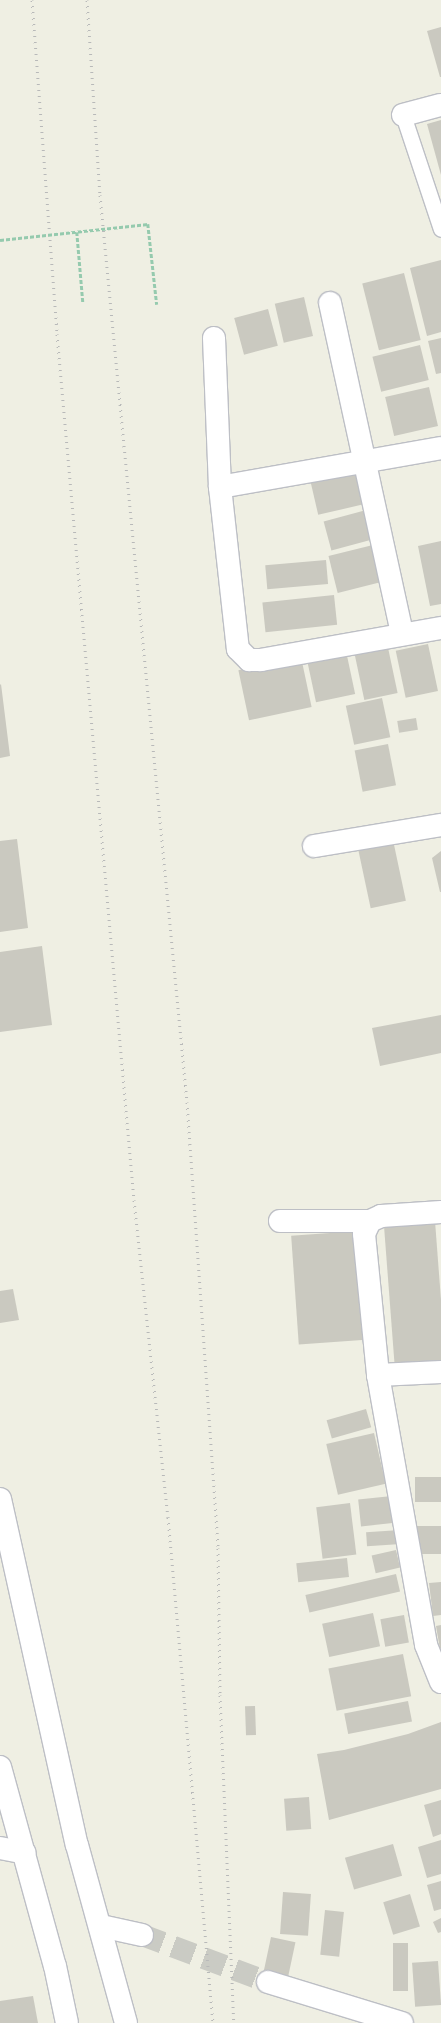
<!DOCTYPE html>
<style>
body{margin:0}
#map{position:relative;width:441px;height:2023px;overflow:hidden;background:#efefe3;font-family:"Asap Condensed",sans-serif}
div>[style]{position:absolute}
.building>*{inset:0;background:#cac9c0;transform-origin:0 0}
.minor-tunnel>*{height:22px;margin-top:-11px;transform-origin:0;background:repeating-linear-gradient(90deg,#cacbc4 0 22px,transparent 0 33px)}
.path>*{height:2.5px;margin-top:-1.25px;transform-origin:0;background:repeating-linear-gradient(90deg,#95caae 0 4px,transparent 0 6px)}
.roads{filter:drop-shadow(1px 0 #bdbfc5) drop-shadow(-1px 0 #bdbfc5) drop-shadow(0 1px #bdbfc5) drop-shadow(0 -1px #bdbfc5)}
.service>*{height:15px;margin:-7.5px;padding:0 7.5px;transform-origin:7.5px;border-radius:7.5px;background:#fff}
.minor>*{height:22px;margin:-11px;padding:0 11px;transform-origin:11px;border-radius:11px;background:#fff}
.tertiary>*{height:22px;margin:-11px;padding:0 11px;transform-origin:11px;border-radius:11px;background:#fff}
.rail>*{height:3px;margin-top:-1.5px;transform-origin:0;background:repeating-linear-gradient(90deg,#b8b9b9 0 1px,transparent 0 6px)}
.path-bridge>*{height:2.5px;margin-top:-1.25px;transform-origin:0;background:repeating-linear-gradient(90deg,#95caae 0 4px,transparent 0 6px)}
span{translate:-50% -50%;white-space:nowrap;text-align:center;line-height:1.15;-webkit-text-stroke:4px #fff;paint-order:stroke}
</style>
<div id="map">
<div class="building">
<i style="clip-path:polygon(441px 27px,441px 77px,440px 77px,427px 31px)"></i>
<i style="clip-path:polygon(441px 120px,441px 175px,427px 124px)"></i>
<i style="clip-path:polygon(441px 260px,441px 332px,427px 336px,410px 268px)"></i>
<i style="left:404px;top:273px;width:69px;height:43px;rotate:76deg"></i>
<i style="left:304px;top:297px;width:40px;height:30px;rotate:77deg"></i>
<i style="left:268px;top:309px;width:38px;height:35px;rotate:75deg"></i>
<i style="clip-path:polygon(441px 338px,441px 373px,436px 374px,428px 341px)"></i>
<i style="left:420px;top:345px;width:36px;height:49px;rotate:76deg"></i>
<i style="left:429px;top:387px;width:40px;height:45px;rotate:77deg"></i>
<i style="left:361px;top:469px;width:35px;height:52px;rotate:77deg"></i>
<i style="left:370px;top:509px;width:30px;height:48px;rotate:75deg"></i>
<i style="clip-path:polygon(441px 541px,441px 604px,430px 606px,418px 546px)"></i>
<i style="left:377px;top:544px;width:38px;height:50px;rotate:76deg"></i>
<i style="left:326px;top:560px;width:24px;height:61px;rotate:85deg"></i>
<i style="left:334px;top:595px;width:30px;height:72px;rotate:84deg"></i>
<i style="left:387px;top:643px;width:51px;height:34px;rotate:78deg"></i>
<i style="left:428px;top:644px;width:48px;height:33px;rotate:78deg"></i>
<i style="left:346px;top:651px;width:44px;height:40px;rotate:78deg"></i>
<i style="left:301px;top:657px;width:51px;height:64px;rotate:78deg"></i>
<i style="clip-path:polygon(1px 684px,10px 756px,0 758px,0 685px)"></i>
<i style="left:382px;top:698px;width:40px;height:37px;rotate:78deg"></i>
<i style="left:416px;top:718px;width:12px;height:19px;rotate:81deg"></i>
<i style="left:388px;top:744px;width:42px;height:34px;rotate:79deg"></i>
<i style="clip-path:polygon(17px 839px,28px 928px,0 932px,0 841px)"></i>
<i style="left:393px;top:840px;width:62px;height:36px;rotate:78deg"></i>
<i style="clip-path:polygon(441px 851px,441px 892px,440px 892px,432px 858px)"></i>
<i style="clip-path:polygon(42px 946px,52px 1025px,0 1032px,0 952px)"></i>
<i style="clip-path:polygon(441px 1015px,441px 1053px,380px 1066px,372px 1028px)"></i>
<i style="clip-path:polygon(435px 1221px,441px 1300px,441px 1367px,395px 1370px,384px 1226px)"></i>
<i style="left:358px;top:1231px;width:109px;height:67px;rotate:86deg"></i>
<i style="clip-path:polygon(13px 1289px,19px 1320px,0 1323px,0 1291px)"></i>
<i style="left:366px;top:1409px;width:19px;height:41px;rotate:74deg"></i>
<i style="left:374px;top:1433px;width:52px;height:49px;rotate:77deg"></i>
<i style="left:441px;top:1477px;width:25px;height:26px;rotate:90deg"></i>
<i style="left:392px;top:1496px;width:27px;height:34px;rotate:84deg"></i>
<i style="left:350px;top:1503px;width:52px;height:34px;rotate:83deg"></i>
<i style="left:441px;top:1526px;width:28px;height:26px;rotate:90deg"></i>
<i style="left:400px;top:1530px;width:14px;height:34px;rotate:86deg"></i>
<i style="left:396px;top:1550px;width:18px;height:25px;rotate:77deg"></i>
<i style="left:347px;top:1558px;width:19px;height:51px;rotate:84deg"></i>
<i style="left:396px;top:1574px;width:18px;height:93px;rotate:77deg"></i>
<i style="clip-path:polygon(441px 1582px,441px 1615px,433px 1616px,429px 1583px)"></i>
<i style="left:373px;top:1613px;width:34px;height:52px;rotate:78deg"></i>
<i style="left:404px;top:1615px;width:28px;height:24px;rotate:80deg"></i>
<i style="clip-path:polygon(441px 1625px,441px 1648px,440px 1649px,436px 1626px)"></i>
<i style="left:403px;top:1654px;width:43px;height:76px;rotate:79deg"></i>
<i style="left:408px;top:1701px;width:21px;height:65px;rotate:79deg"></i>
<i style="left:255px;top:1706px;width:29px;height:10px;rotate:88deg"></i>
<i style="clip-path:polygon(441px 1722px,441px 1789px,329px 1820px,317px 1754px,344px 1750px,408px 1734px)"></i>
<i style="left:309px;top:1797px;width:32px;height:25px;rotate:86deg"></i>
<i style="clip-path:polygon(441px 1800px,441px 1834px,433px 1837px,424px 1805px)"></i>
<i style="clip-path:polygon(441px 1840px,441px 1874px,427px 1878px,418px 1847px)"></i>
<i style="left:393px;top:1844px;width:33px;height:50px;rotate:74deg"></i>
<i style="clip-path:polygon(441px 1881px,441px 1909px,434px 1911px,427px 1885px)"></i>
<i style="left:283px;top:1892px;width:28px;height:42px;rotate:4deg"></i>
<i style="left:410px;top:1894px;width:34px;height:28px;rotate:73deg"></i>
<i style="left:325px;top:1910px;width:19px;height:45px;rotate:6deg"></i>
<i style="clip-path:polygon(441px 1918px,441px 1932px,438px 1933px,433px 1922px)"></i>
<i style="left:271px;top:1937px;width:25px;height:39px;rotate:12deg"></i>
<i style="left:393px;top:1943px;width:15px;height:48px"></i>
<i style="left:438px;top:1961px;width:44px;height:26px;rotate:86deg"></i>
<i style="clip-path:polygon(33px 1996px,38px 2023px,0 2023px,0 2001px)"></i>
</div>
<div class="minor-tunnel">
<i style="left:142px;top:1935px;width:134px;rotate:20.5deg"></i>
</div>
<div class="path">
<i style="left:148px;top:224px;width:81px;rotate:83.7deg"></i>
<i style="left:77px;top:232px;width:70px;rotate:85.1deg"></i>
</div>
<div class="roads">
<div class="service">
<i style="left:403px;top:115px;width:120px;rotate:71.6deg"></i>
</div>
<div class="minor">
<i style="left:403px;top:115px;width:39px;rotate:-15deg"></i>
<i style="left:330px;top:303px;width:339px;rotate:77.7deg"></i>
<i style="left:214px;top:338px;width:149px;rotate:87.7deg"></i>
<i style="left:220px;top:487px;width:163px;rotate:83.7deg"></i>
<i style="left:238px;top:649px;width:16px;rotate:45deg"></i>
<i style="left:249px;top:660px;width:12px"></i>
<i style="left:261px;top:660px;width:183px;rotate:-10.1deg"></i>
<i style="left:220px;top:487px;width:224px;rotate:-10deg"></i>
<i style="left:314px;top:846px;width:129px;rotate:-9.4deg"></i>
<i style="left:280px;top:1221px;width:90px"></i>
<i style="left:370px;top:1221px;width:12px;rotate:-24deg"></i>
<i style="left:381px;top:1216px;width:60px;rotate:-3.8deg"></i>
<i style="left:370px;top:1221px;width:14px;rotate:115deg"></i>
<i style="left:364px;top:1234px;width:142px;rotate:84.3deg"></i>
<i style="left:378px;top:1375px;width:274px;rotate:79.9deg"></i>
<i style="left:426px;top:1645px;width:40px;rotate:68deg"></i>
<i style="left:378px;top:1375px;width:63px;rotate:-2.7deg"></i>
<i style="left:0;top:1848px;width:25px;rotate:11deg"></i>
<i style="left:101px;top:1926px;width:42px;rotate:12.4deg"></i>
<i style="left:268px;top:1982px;width:140px;rotate:17deg"></i>
</div>
<div class="tertiary">
<i style="left:0;top:1499px;width:354px;rotate:77.5deg"></i>
<i style="left:77px;top:1845px;width:185px;rotate:74.6deg"></i>
<i style="left:0;top:1767px;width:206px;rotate:74.6deg"></i>
<i style="left:55px;top:1966px;width:58px;rotate:78.1deg"></i>
</div>
</div>
<div class="rail">
<i style="left:32px;top:0;width:335px;rotate:85.7deg"></i>
<i style="left:57px;top:334px;width:869px;rotate:84.92deg"></i>
<i style="left:134px;top:1200px;width:319px;rotate:83.9deg"></i>
<i style="left:168px;top:1517px;width:508px;rotate:84.92deg"></i>
<i style="left:87px;top:0;width:195px;rotate:86.2deg"></i>
<i style="left:100px;top:195px;width:911px;rotate:84.52deg"></i>
<i style="left:187px;top:1102px;width:447px;rotate:86deg"></i>
<i style="left:218px;top:1548px;width:147px;rotate:89.2deg"></i>
<i style="left:220px;top:1695px;width:328px;rotate:87.6deg"></i>
</div>
<div class="path-bridge">
<i style="left:0;top:240px;width:149px;rotate:-6.2deg"></i>
</div>
</div>
